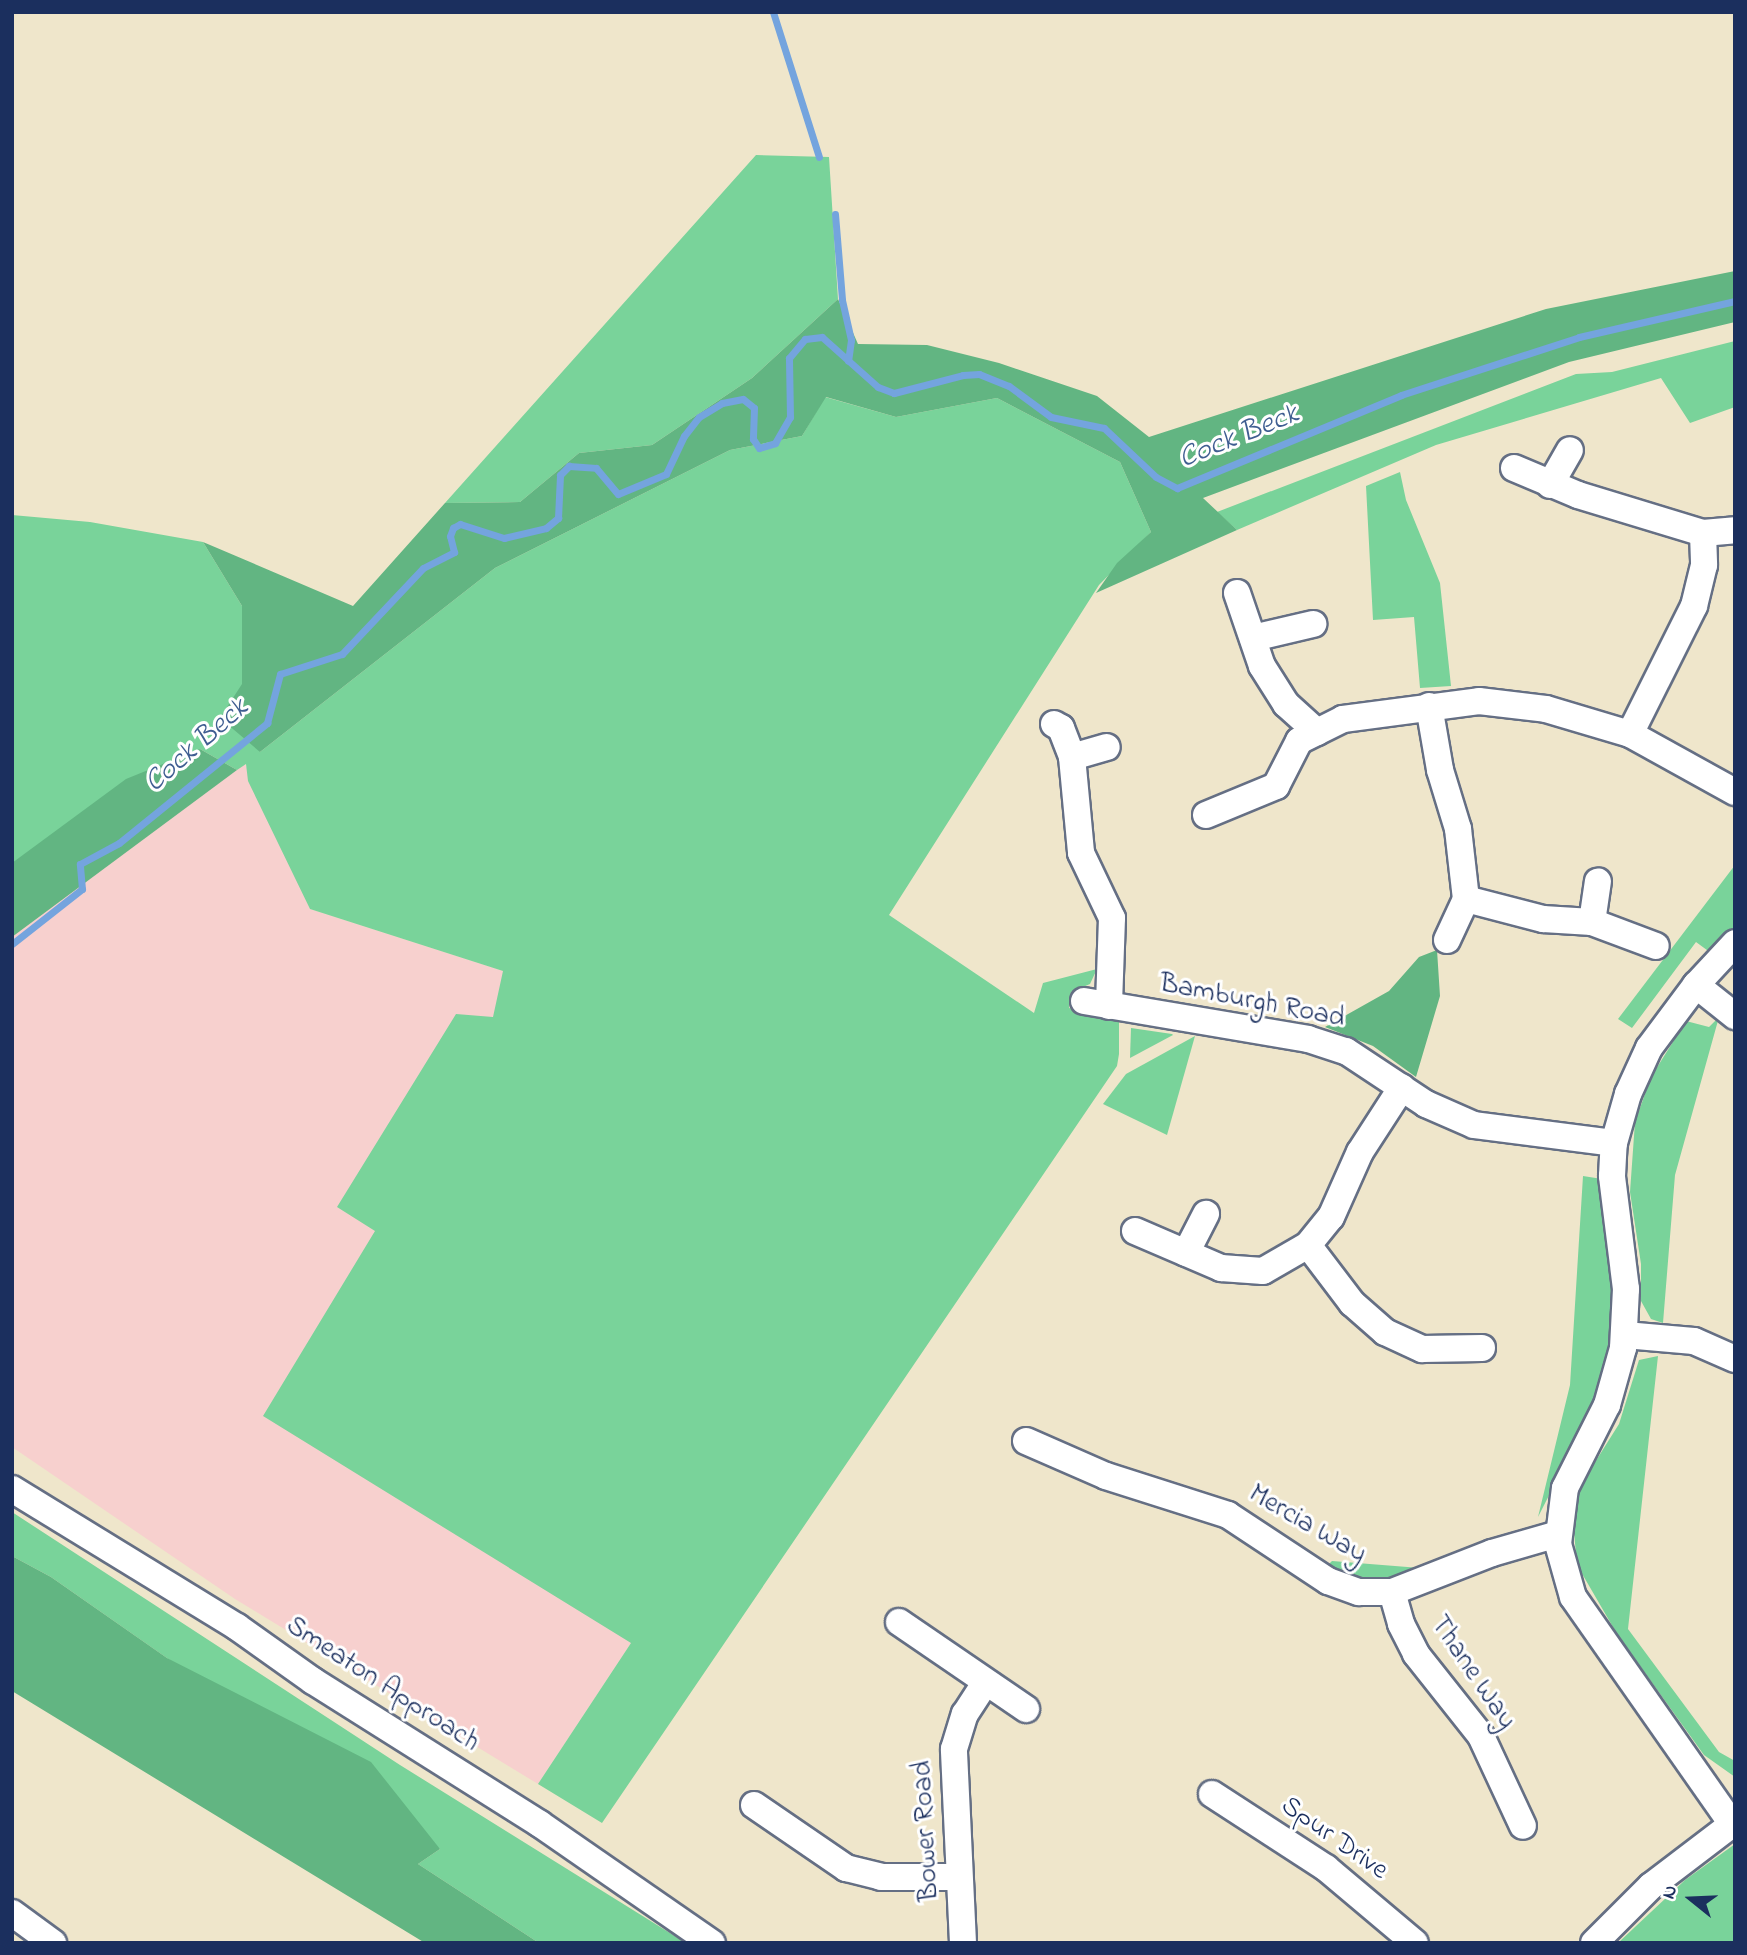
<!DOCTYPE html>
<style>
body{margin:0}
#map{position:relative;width:1747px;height:1955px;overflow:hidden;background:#efe6cb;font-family:"Indie Flower",sans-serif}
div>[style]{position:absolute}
.built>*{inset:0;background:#f7d0ce}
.green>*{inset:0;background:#79d39a}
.forest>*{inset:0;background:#62b582}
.stream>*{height:7px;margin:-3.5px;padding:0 3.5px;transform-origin:3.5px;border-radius:3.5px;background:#74a4de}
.roads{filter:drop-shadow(2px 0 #656f84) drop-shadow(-2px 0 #656f84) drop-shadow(0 2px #656f84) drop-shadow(0 -2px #656f84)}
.street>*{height:26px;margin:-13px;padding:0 13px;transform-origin:13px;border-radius:13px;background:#fff}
span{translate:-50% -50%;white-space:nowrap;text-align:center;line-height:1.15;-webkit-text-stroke:6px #fff;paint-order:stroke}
.street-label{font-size:28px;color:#1b2f5e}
.water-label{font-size:30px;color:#3f5e91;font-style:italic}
.frame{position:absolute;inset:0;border:14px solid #1b2f5e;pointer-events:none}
.north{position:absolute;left:1656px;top:1864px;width:70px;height:70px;-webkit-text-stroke:5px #fff;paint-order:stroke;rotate:288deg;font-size:19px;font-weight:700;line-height:28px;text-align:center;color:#1b2f5e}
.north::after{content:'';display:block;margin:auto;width:24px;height:32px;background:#1b2f5e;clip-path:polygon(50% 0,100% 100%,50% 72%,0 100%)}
</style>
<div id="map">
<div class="built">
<i style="clip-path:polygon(245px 764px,310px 909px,503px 971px,735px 1347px,715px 1377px,707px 1528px,538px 1784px,235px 1599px,12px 1447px,12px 897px)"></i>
</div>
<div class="green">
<i style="clip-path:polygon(756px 155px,829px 157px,838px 299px,752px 378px,652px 445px,579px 453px,520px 502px,445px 503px)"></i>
<i style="clip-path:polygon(1735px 341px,1735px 407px,1690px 423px,1661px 378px,1436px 445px,1237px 530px,1217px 512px,1576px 374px,1612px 372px)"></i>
<i style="clip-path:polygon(825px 397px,896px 417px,997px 398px,1120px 462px,1151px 532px,1099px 585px,889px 915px,1034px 1013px,1043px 983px,1097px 969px,1090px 984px,1071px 992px,1069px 1008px,1119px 1020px,1119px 1054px,1117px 1066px,602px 1823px,538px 1784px,631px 1643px,263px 1416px,375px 1231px,337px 1207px,456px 1014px,493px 1017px,503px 971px,310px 909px,248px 781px,246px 764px,237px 770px,200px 749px,12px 897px,12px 515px,90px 522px,203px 542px,242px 606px,242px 684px,260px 752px,495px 568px,730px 450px,802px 436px)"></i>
<i style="clip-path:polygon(1400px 472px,1406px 500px,1440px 583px,1451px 686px,1420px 688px,1414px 617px,1373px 620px,1366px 486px)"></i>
<i style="clip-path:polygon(1735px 865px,1735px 927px,1711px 953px,1696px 942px,1632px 1028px,1618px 1019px)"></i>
<i style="clip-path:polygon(1719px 1017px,1675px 1175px,1663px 1323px,1651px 1319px,1641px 1301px,1641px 1264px,1630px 1192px,1635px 1122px,1651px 1077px,1686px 1021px,1709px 1027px)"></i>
<i style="clip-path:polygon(1131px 1028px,1172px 1034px,1173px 1035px,1130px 1058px)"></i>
<i style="clip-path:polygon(1195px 1036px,1167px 1135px,1103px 1104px,1126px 1074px)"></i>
<i style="clip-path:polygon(1583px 1176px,1602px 1179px,1617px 1330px,1602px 1391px,1538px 1517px,1570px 1385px)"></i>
<i style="clip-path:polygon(1658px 1356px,1628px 1629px,1719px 1752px,1735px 1761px,1735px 1777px,1704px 1755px,1617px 1634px,1577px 1565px,1573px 1521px,1580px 1486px,1619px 1424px,1639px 1360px)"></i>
<i style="clip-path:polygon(12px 1512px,400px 1765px,686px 1943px,539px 1943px,418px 1864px,440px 1849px,51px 1577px,12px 1556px)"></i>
<i style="clip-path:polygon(1332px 1561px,1420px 1568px,1379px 1582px,1348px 1577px,1327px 1566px)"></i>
<i style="clip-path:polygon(1735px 1844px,1735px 1943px,1618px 1943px,1685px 1880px)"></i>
</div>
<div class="forest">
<i style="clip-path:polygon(1735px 271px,1735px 322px,1569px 362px,1203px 498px,1237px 530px,1096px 593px,1117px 563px,1151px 532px,1120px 462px,997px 398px,896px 417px,826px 397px,802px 436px,730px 450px,495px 568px,260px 752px,220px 718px,242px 684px,242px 606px,203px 542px,353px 606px,445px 503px,520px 502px,579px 453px,652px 445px,752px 378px,838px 299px,858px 344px,927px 345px,999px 363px,1097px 396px,1149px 437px,1546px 309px)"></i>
<i style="clip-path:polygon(200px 749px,237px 770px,12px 937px,12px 863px,126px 779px)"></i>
<i style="clip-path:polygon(1437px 950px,1440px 996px,1416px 1077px,1373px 1046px,1325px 1027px,1389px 991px,1419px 957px)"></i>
<i style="clip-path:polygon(12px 1556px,51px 1577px,167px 1658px,371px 1762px,440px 1849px,418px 1864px,539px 1943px,425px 1943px,12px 1691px)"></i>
</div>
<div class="stream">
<i style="left:773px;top:12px;width:152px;rotate:72.4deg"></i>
<i style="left:835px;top:214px;width:86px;rotate:85.3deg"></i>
<i style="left:842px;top:300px;width:41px;rotate:77.3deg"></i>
<i style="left:851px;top:340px;width:21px;rotate:98deg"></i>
<i style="left:12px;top:944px;width:89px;rotate:-38.2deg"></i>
<i style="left:82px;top:889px;width:25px;rotate:-95deg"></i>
<i style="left:80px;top:864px;width:44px;rotate:-28.3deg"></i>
<i style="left:119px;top:843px;width:191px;rotate:-39deg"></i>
<i style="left:267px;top:723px;width:51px;rotate:-75.1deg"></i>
<i style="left:280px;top:674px;width:65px;rotate:-17.9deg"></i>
<i style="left:342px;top:654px;width:118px;rotate:-46.7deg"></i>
<i style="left:423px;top:568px;width:35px;rotate:-27deg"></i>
<i style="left:454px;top:552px;width:16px;rotate:-104deg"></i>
<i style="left:450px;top:536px;width:9px;rotate:-69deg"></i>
<i style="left:453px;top:528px;width:8px;rotate:-30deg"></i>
<i style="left:460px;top:524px;width:46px;rotate:17.7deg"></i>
<i style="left:504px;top:538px;width:43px;rotate:-13.4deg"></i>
<i style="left:546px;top:528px;width:16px;rotate:-40deg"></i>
<i style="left:558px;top:518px;width:43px;rotate:-87.3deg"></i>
<i style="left:560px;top:475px;width:13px;rotate:-45deg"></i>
<i style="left:569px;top:466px;width:27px;rotate:4deg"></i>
<i style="left:596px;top:468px;width:34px;rotate:50deg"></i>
<i style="left:618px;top:494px;width:52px;rotate:-22.6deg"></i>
<i style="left:666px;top:474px;width:42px;rotate:-64.7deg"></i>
<i style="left:684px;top:436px;width:24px;rotate:-52deg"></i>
<i style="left:699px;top:417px;width:27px;rotate:-31deg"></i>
<i style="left:722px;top:403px;width:21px;rotate:-11deg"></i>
<i style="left:743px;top:399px;width:14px;rotate:39deg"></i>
<i style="left:754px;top:408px;width:31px;rotate:92deg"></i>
<i style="left:753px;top:439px;width:11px;rotate:56deg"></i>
<i style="left:759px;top:448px;width:17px;rotate:-17deg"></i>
<i style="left:775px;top:443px;width:30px;rotate:-60deg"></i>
<i style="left:790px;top:417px;width:59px;rotate:-91deg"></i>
<i style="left:789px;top:358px;width:25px;rotate:-50deg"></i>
<i style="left:805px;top:339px;width:17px;rotate:-7deg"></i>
<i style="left:822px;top:337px;width:75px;rotate:41.8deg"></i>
<i style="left:878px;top:387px;width:17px;rotate:21deg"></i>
<i style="left:894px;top:393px;width:71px;rotate:-14.6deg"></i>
<i style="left:963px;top:375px;width:16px;rotate:-4deg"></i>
<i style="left:979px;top:374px;width:32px;rotate:22deg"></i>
<i style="left:1009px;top:386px;width:52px;rotate:36.4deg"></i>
<i style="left:1051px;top:417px;width:54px;rotate:11.7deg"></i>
<i style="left:1104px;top:428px;width:71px;rotate:43.3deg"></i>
<i style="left:1156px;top:477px;width:24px;rotate:28deg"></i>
<i style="left:1177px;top:488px;width:243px;rotate:-22.5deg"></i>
<i style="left:1401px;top:395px;width:187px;rotate:-18deg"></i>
<i style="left:1579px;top:337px;width:160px;rotate:-13deg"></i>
</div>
<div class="roads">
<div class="street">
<i style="left:1514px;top:468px;width:69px;rotate:22.9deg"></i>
<i style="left:1578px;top:495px;width:131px;rotate:16.9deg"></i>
<i style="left:1703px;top:533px;width:32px;rotate:88deg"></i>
<i style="left:1704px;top:565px;width:42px;rotate:103.7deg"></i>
<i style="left:1694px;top:606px;width:143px;rotate:116.6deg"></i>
<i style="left:1550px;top:485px;width:40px;rotate:-60.3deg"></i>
<i style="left:1703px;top:533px;width:32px;rotate:-5deg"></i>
<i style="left:1237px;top:593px;width:77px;rotate:71.1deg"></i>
<i style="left:1262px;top:666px;width:45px;rotate:57.7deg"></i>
<i style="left:1286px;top:704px;width:42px;rotate:42.1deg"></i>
<i style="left:1253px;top:638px;width:62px;rotate:-13.1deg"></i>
<i style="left:1429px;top:706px;width:65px;rotate:80.2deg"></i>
<i style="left:1440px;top:770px;width:62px;rotate:73deg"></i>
<i style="left:1458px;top:829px;width:70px;rotate:83.5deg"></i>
<i style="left:1466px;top:899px;width:80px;rotate:14.6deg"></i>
<i style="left:1543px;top:919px;width:49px;rotate:3.5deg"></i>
<i style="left:1592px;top:922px;width:68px;rotate:20.6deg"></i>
<i style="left:1054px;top:724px;width:8px;rotate:30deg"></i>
<i style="left:1061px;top:728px;width:31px;rotate:69deg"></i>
<i style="left:1072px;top:757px;width:36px;rotate:-16deg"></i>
<i style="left:1072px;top:757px;width:96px;rotate:84.6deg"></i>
<i style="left:1081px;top:853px;width:72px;rotate:64.5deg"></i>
<i style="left:1112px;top:918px;width:88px;rotate:92deg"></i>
<i style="left:1206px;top:815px;width:76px;rotate:-22.5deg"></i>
<i style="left:1276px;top:786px;width:51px;rotate:-62.9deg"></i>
<i style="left:1299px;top:741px;width:49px;rotate:-26.6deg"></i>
<i style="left:1343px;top:719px;width:137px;rotate:-7.5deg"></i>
<i style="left:1479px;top:701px;width:67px;rotate:6.8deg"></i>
<i style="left:1546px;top:709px;width:88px;rotate:16.6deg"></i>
<i style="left:1630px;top:734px;width:120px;rotate:28.9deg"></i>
<i style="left:1592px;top:922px;width:41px;rotate:-81.7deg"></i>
<i style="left:1447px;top:940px;width:45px;rotate:-65.1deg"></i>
<i style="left:1696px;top:985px;width:50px;rotate:38.5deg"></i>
<i style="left:1084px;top:1001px;width:227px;rotate:9.6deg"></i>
<i style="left:1308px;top:1039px;width:40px;rotate:18deg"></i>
<i style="left:1346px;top:1051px;width:96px;rotate:33.5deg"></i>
<i style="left:1426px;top:1104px;width:52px;rotate:23.6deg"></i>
<i style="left:1474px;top:1125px;width:141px;rotate:7.3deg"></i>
<i style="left:1135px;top:1231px;width:94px;rotate:23.3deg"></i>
<i style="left:1221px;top:1268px;width:42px;rotate:4.1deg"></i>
<i style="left:1263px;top:1271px;width:52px;rotate:-30deg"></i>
<i style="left:1308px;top:1245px;width:36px;rotate:-51deg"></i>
<i style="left:1331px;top:1217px;width:71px;rotate:-66deg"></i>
<i style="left:1360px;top:1152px;width:77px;rotate:-57.1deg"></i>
<i style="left:1308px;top:1245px;width:73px;rotate:52.8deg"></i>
<i style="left:1352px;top:1303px;width:44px;rotate:41.3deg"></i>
<i style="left:1385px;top:1332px;width:41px;rotate:24.7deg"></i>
<i style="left:1422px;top:1349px;width:60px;rotate:-1deg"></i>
<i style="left:1186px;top:1253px;width:44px;rotate:-62.9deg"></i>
<i style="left:1625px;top:1335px;width:69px;rotate:5deg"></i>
<i style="left:1694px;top:1341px;width:45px;rotate:23.7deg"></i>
<i style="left:1026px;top:1441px;width:87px;rotate:23.6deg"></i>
<i style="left:1106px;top:1476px;width:128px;rotate:17.7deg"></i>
<i style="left:1228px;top:1515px;width:120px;rotate:33.4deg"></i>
<i style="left:1328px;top:1581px;width:33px;rotate:20deg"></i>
<i style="left:1359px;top:1592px;width:33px"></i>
<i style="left:1392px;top:1592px;width:107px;rotate:-21.3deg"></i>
<i style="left:1492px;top:1553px;width:69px;rotate:-16.1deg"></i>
<i style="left:12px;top:1489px;width:264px;rotate:31.5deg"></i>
<i style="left:237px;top:1627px;width:93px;rotate:35.4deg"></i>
<i style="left:313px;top:1681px;width:268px;rotate:32.2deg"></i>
<i style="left:540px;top:1824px;width:209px;rotate:34.7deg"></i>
<i style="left:1392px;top:1592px;width:33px;rotate:74deg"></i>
<i style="left:1401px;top:1624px;width:34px;rotate:63deg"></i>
<i style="left:1416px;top:1654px;width:105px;rotate:51.6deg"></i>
<i style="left:1481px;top:1736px;width:99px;rotate:65deg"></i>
<i style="left:899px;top:1622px;width:154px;rotate:34.4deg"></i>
<i style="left:1212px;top:1794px;width:136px;rotate:33deg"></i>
<i style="left:1326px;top:1868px;width:116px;rotate:40.1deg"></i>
<i style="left:754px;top:1805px;width:112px;rotate:34.4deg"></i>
<i style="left:846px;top:1868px;width:36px;rotate:14deg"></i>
<i style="left:881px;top:1877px;width:78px"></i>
<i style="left:1732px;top:1824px;width:277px;rotate:-125deg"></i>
<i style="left:1573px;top:1597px;width:55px;rotate:-105.8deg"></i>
<i style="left:1558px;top:1544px;width:56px;rotate:-82.9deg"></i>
<i style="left:1565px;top:1488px;width:93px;rotate:-63.2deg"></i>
<i style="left:1607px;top:1405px;width:59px;rotate:-74.3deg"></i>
<i style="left:1623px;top:1348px;width:59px;rotate:-87.1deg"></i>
<i style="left:1626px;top:1289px;width:114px;rotate:-97.1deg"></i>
<i style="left:1612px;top:1176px;width:33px;rotate:-87deg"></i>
<i style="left:1614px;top:1143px;width:51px;rotate:-74.1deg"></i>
<i style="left:1628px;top:1094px;width:51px;rotate:-65.5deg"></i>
<i style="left:1649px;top:1048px;width:79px;rotate:-53.3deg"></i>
<i style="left:1696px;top:985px;width:57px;rotate:-47.1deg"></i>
<i style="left:12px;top:1913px;width:51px;rotate:36.2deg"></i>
<i style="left:963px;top:1943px;width:194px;rotate:-92.7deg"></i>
<i style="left:954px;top:1749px;width:37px;rotate:-73deg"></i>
<i style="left:965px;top:1714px;width:38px;rotate:-57deg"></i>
<i style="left:1594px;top:1943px;width:81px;rotate:-45deg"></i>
<i style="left:1651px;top:1886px;width:106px;rotate:-37.3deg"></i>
</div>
</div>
<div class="street-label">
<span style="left:1252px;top:1002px;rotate:11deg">Bamburgh Road</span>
<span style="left:1307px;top:1525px;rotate:30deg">Mercia Way</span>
<span style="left:1472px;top:1673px;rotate:56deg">Thane Way</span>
<span style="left:382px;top:1685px;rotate:33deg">Smeaton Approach</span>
<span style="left:927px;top:1831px;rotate:-93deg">Bower Road</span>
<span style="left:1334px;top:1839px;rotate:35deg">Spur Drive</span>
</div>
<div class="water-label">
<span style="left:1239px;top:437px;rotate:-22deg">Cock Beck</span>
<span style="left:197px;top:746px;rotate:-41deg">Cock Beck</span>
</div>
<div class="frame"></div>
<div class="north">N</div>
</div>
